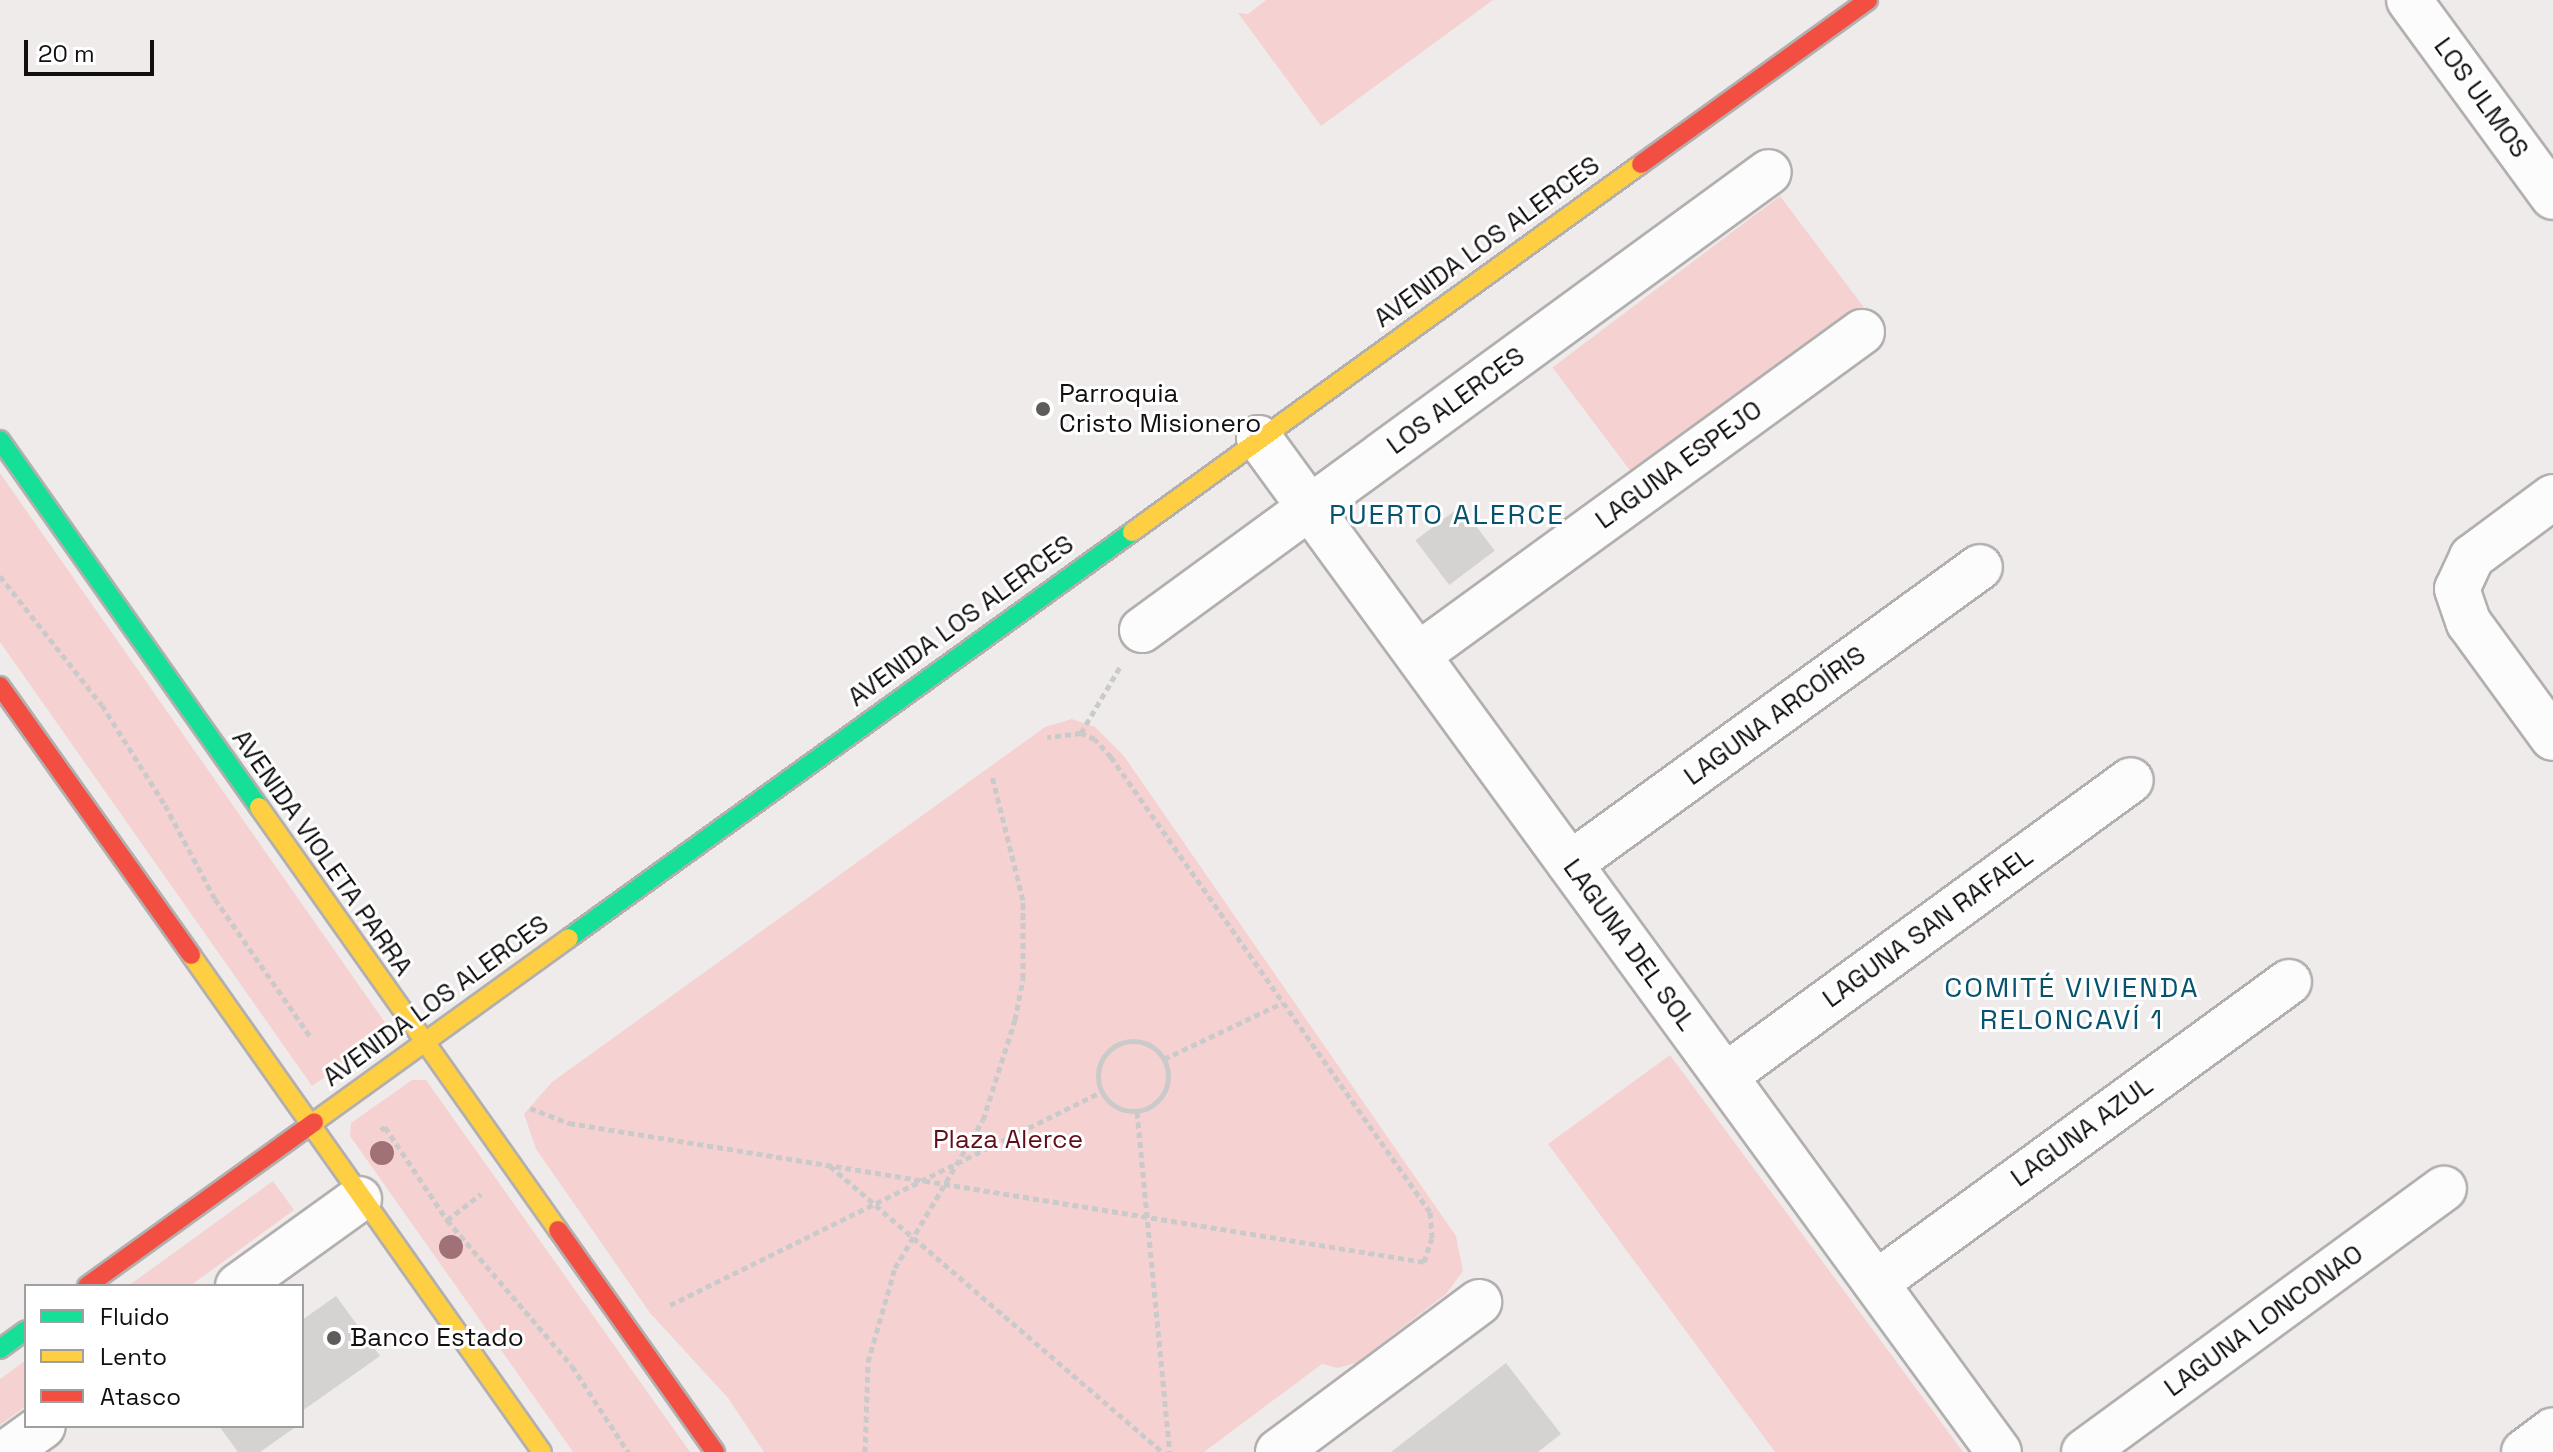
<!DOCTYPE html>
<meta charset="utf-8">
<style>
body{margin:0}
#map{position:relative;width:2553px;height:1452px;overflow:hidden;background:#f0ebeb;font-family:"Space Grotesk",sans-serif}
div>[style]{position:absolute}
.green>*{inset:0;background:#f5d2d1;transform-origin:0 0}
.building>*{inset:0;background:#d5d2d2;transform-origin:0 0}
.path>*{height:5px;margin-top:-2.5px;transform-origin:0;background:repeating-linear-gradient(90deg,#cbcaca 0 6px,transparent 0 10px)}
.path>.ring{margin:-2.5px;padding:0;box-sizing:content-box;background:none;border:5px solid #cbcaca;border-radius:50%}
.roads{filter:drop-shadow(2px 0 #b2afaf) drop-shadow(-2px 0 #b2afaf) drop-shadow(0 2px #b2afaf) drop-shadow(0 -2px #b2afaf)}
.street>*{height:44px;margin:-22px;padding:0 22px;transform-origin:22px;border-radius:22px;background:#fdfcfc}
.fast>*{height:18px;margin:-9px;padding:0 9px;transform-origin:9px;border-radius:9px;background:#16e098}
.slow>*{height:18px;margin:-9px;padding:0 9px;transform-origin:9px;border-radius:9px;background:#ffcf43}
.jam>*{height:18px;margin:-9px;padding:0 9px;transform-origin:9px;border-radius:9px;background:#f24e42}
.trees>*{width:24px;height:24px;margin:-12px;border-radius:50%;background:#a17178}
.dots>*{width:22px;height:22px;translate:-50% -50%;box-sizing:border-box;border:4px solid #fff;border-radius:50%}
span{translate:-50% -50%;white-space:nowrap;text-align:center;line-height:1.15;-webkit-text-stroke:6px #fff;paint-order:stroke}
.street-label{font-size:26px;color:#110f0f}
.poi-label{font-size:26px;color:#110f0f}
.left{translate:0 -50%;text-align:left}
.park-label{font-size:26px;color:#600e19}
.neighbourhood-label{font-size:28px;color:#07536f;letter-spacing:2px}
.legend{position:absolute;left:24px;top:1284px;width:280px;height:144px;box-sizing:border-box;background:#fff;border:2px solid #a09f9f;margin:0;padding:10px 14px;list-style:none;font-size:24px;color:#110f0f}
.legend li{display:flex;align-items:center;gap:16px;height:40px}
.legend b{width:40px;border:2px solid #a09f9f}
.scale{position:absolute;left:24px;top:40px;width:130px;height:36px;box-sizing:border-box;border:4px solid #110f0f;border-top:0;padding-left:10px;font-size:24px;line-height:28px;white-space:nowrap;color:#110f0f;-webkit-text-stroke:6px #fff;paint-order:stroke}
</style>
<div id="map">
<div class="green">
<i style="clip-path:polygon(1266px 0,1493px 0,1321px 126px,1238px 13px,1248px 14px)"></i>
<i style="left:1780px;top:196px;width:144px;height:285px;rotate:53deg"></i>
<i style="clip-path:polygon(0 473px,391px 1031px,312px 1086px,0 642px)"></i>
<i style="clip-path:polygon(1072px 719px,1095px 727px,1124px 756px,1456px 1236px,1463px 1271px,1446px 1294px,1356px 1363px,1338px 1368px,1322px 1364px,1204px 1452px,764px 1452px,728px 1398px,650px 1313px,536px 1149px,524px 1114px,552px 1082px,1045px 727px)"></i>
<i style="clip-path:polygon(1670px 1055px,1963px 1452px,1775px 1452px,1548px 1144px)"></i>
<i style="clip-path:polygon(412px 1080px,426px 1080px,690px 1452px,573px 1452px,350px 1136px,351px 1123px)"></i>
<i style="clip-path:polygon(273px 1181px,294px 1210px,190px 1286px,128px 1286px)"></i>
<i style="clip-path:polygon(26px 1360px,26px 1406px,0 1425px,0 1379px)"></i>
</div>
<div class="building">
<i style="left:1461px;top:506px;width:56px;height:57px;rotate:53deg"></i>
<i style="clip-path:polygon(336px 1296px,380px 1356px,302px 1411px,302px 1320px)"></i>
<i style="clip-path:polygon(1506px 1363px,1561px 1434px,1538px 1452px,1391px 1452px)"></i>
<i style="clip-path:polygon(219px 1426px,297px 1426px,260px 1452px,238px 1452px)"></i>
</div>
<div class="path">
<i style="left:0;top:576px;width:164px;rotate:51.7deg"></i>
<i style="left:102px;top:705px;width:118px;rotate:57.8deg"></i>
<i style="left:165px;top:805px;width:106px;rotate:62deg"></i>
<i style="left:215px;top:899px;width:167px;rotate:55.3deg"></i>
<i style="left:1081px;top:733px;width:79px;rotate:-59.5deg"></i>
<i class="ring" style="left:1098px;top:1041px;width:65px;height:65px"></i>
<i style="left:1164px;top:1059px;width:131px;rotate:-25.4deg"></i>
<i style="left:530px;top:1108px;width:42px;rotate:21deg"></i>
<i style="left:569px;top:1123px;width:866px;rotate:9.23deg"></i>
<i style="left:1424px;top:1262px;width:25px;rotate:-72deg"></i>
<i style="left:1432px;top:1238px;width:26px;rotate:-94deg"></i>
<i style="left:1430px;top:1212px;width:556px;rotate:-125.03deg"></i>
<i style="left:1111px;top:757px;width:24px;rotate:-132deg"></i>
<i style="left:1095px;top:739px;width:15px;rotate:-157deg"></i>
<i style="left:1081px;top:733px;width:34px;rotate:173deg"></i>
<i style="left:1137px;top:1112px;width:342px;rotate:84.5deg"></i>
<i style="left:381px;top:1130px;width:5px;rotate:-37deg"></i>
<i style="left:385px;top:1127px;width:112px;rotate:56.3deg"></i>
<i style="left:447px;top:1220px;width:192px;rotate:49.4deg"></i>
<i style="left:572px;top:1366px;width:103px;rotate:56.9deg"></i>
<i style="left:830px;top:1166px;width:439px;rotate:40.7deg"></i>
<i style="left:447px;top:1220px;width:43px;rotate:-37.4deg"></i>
<i style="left:670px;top:1305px;width:481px;rotate:-26.3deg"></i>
<i style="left:865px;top:1452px;width:90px;rotate:-88.1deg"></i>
<i style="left:868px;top:1362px;width:98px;rotate:-74deg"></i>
<i style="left:895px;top:1268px;width:172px;rotate:-59.3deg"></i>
<i style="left:983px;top:1120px;width:105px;rotate:-72.3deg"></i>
<i style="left:1015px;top:1020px;width:42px;rotate:-79deg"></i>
<i style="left:1023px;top:979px;width:79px;rotate:-90deg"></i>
<i style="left:1023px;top:900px;width:128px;rotate:-104deg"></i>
</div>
<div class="roads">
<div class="street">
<i style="left:2409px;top:0;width:244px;rotate:53.8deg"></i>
<i style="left:1259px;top:438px;width:1255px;rotate:53.88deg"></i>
<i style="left:2553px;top:497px;width:101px;rotate:143.5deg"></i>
<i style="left:2472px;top:557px;width:35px;rotate:115deg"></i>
<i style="left:2457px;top:589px;width:36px;rotate:71deg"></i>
<i style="left:2469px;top:623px;width:142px;rotate:53.9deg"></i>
<i style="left:1142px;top:630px;width:776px;rotate:-36.15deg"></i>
<i style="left:1418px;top:655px;width:549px;rotate:-36.04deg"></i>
<i style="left:1570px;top:864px;width:506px;rotate:-35.92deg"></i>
<i style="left:1725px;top:1076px;width:502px;rotate:-36.09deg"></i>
<i style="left:1876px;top:1283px;width:511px;rotate:-36.09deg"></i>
<i style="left:238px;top:1286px;width:149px;rotate:-35.7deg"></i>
<i style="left:7px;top:1452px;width:44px;rotate:-35.8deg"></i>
<i style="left:1278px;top:1452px;width:251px;rotate:-36.7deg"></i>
<i style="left:2084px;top:1452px;width:446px;rotate:-36.2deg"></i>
<i style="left:2524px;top:1452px;width:36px;rotate:-37deg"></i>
</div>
<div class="fast">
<i style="left:0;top:440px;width:449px;rotate:54.8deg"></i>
<i style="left:569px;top:938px;width:694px;rotate:-35.8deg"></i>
<i style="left:0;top:1349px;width:32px;rotate:-36deg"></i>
</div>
<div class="slow">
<i style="left:1132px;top:532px;width:628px;rotate:-35.87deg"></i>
<i style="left:259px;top:807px;width:518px;rotate:54.75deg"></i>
<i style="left:191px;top:955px;width:608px;rotate:54.77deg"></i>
<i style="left:314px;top:1122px;width:314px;rotate:-35.8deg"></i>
</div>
<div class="jam">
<i style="left:1641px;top:164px;width:280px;rotate:-35.8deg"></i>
<i style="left:0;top:686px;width:330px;rotate:54.6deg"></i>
<i style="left:558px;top:1230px;width:272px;rotate:54.7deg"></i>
<i style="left:87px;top:1286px;width:280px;rotate:-35.8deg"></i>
</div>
</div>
<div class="trees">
<i style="left:382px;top:1153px"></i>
<i style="left:451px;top:1247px"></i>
</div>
<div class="dots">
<i style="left:1043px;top:409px;background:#5f5c5c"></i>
<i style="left:334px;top:1338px;background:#5f5c5c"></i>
</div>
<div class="street-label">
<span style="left:2481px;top:98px;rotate:54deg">LOS ULMOS</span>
<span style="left:1487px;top:242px;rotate:-36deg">AVENIDA LOS ALERCES</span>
<span style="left:1456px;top:401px;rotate:-36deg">LOS ALERCES</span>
<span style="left:1679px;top:465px;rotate:-36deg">LAGUNA ESPEJO</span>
<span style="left:961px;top:621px;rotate:-36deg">AVENIDA LOS ALERCES</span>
<span style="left:1775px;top:716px;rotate:-36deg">LAGUNA ARCOÍRIS</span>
<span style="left:322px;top:853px;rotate:55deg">AVENIDA VIOLETA PARRA</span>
<span style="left:1928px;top:928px;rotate:-36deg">LAGUNA SAN RAFAEL</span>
<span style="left:1629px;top:945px;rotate:54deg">LAGUNA DEL SOL</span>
<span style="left:436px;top:1001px;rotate:-36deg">AVENIDA LOS ALERCES</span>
<span style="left:2082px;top:1132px;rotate:-36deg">LAGUNA AZUL</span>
<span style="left:2264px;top:1321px;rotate:-36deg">LAGUNA LONCONAO</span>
</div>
<div class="poi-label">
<span class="left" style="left:1059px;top:409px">Parroquia<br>Cristo Misionero</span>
<span class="left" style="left:350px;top:1338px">Banco Estado</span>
</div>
<div class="park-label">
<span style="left:1008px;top:1140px">Plaza Alerce</span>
</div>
<div class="neighbourhood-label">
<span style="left:1447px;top:514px">PUERTO ALERCE</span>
<span style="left:2072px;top:1003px">COMITÉ VIVIENDA<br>RELONCAVÍ 1</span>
</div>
<ul class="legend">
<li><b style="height:10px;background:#16e098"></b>Fluido</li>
<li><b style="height:10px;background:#ffcf43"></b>Lento</li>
<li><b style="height:10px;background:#f24e42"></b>Atasco</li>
</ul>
<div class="scale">20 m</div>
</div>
